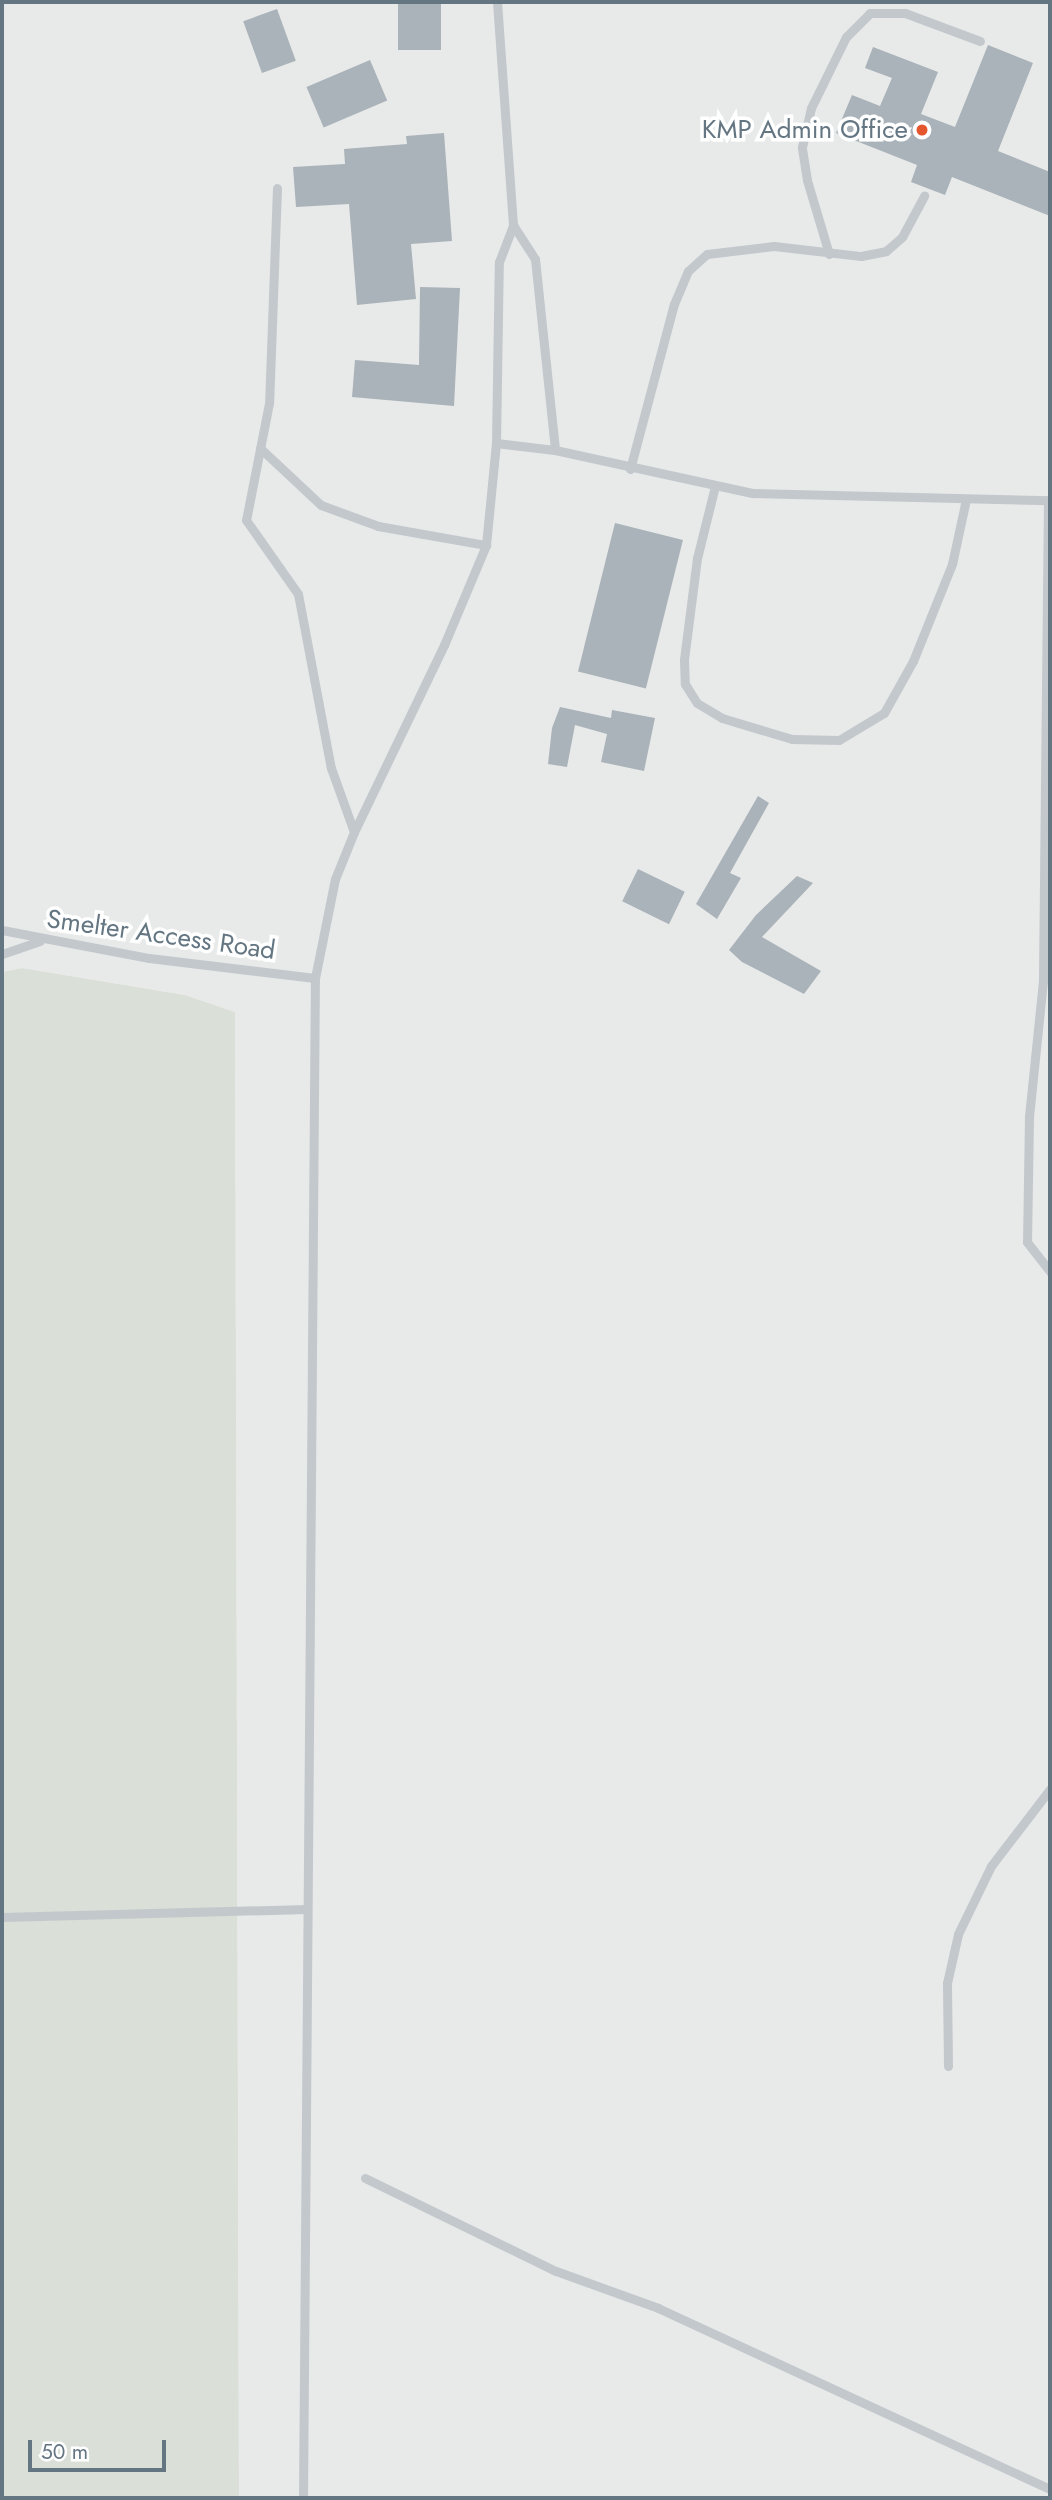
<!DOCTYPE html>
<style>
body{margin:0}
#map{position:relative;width:1052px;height:2500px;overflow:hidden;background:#fafaf8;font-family:Jost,sans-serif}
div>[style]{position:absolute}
.built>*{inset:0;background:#e8e9e9}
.green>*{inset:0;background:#dadfd7}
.building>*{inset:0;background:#aab3b9;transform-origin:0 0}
.lane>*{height:9px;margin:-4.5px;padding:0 4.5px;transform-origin:4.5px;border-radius:4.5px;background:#c3c8cc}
.dots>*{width:19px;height:19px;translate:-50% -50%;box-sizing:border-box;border:4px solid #fff;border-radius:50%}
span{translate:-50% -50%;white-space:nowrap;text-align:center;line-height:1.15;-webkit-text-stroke:7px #fff;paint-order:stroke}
.poi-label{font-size:26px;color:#657683}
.right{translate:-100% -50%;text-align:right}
.street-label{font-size:26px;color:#657683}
.frame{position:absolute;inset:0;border:4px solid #657683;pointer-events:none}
.scale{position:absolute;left:28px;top:2440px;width:138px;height:32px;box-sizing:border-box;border:4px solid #657683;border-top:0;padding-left:9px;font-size:21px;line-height:24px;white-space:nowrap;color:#657683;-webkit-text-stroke:5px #fff;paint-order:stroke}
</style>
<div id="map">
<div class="built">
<i style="clip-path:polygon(2px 2px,1050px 2px,1050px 2498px,239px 2498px,235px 1012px,185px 995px,22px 968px,2px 972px)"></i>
</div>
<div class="green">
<i style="clip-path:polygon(22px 968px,185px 995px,235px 1012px,239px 2498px,2px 2498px,2px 972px)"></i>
</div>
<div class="building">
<i style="left:398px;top:2px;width:43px;height:48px"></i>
<i style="left:277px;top:9px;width:55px;height:36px;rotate:70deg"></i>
<i style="clip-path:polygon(988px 45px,1033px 63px,998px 151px,1050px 172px,1050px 216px,952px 177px,945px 195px,911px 182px,917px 165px,836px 133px,852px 95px,880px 106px,892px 78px,865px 68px,873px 47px,938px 72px,921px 114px,955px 127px)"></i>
<i style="left:370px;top:60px;width:44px;height:69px;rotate:67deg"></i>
<i style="clip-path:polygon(444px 133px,452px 241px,411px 244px,416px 299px,357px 305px,349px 204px,296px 207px,293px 167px,345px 164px,344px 149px,407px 144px,406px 136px)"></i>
<i style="clip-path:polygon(420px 287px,460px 288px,454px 406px,352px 397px,355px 360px,419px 365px)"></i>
<i style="left:615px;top:523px;width:70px;height:153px;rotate:14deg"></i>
<i style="clip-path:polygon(560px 707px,611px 718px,612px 710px,655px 718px,644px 771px,601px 762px,607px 734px,575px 725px,567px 767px,548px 764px,552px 728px)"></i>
<i style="clip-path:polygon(758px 796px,769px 803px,730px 873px,741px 878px,717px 919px,696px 904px)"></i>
<i style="left:638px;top:869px;width:52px;height:36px;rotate:26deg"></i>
<i style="clip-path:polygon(797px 876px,813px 883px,762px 937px,821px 971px,804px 994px,742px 962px,729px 950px,756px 915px)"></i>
</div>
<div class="lane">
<i style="left:277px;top:188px;width:215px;rotate:92.1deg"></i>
<i style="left:269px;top:403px;width:119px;rotate:101.1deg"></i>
<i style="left:246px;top:520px;width:90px;rotate:54.9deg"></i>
<i style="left:298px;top:594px;width:177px;rotate:79.3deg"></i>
<i style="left:331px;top:768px;width:68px;rotate:70.2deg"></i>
<i style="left:513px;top:225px;width:40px;rotate:57.1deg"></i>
<i style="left:535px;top:259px;width:192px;rotate:84deg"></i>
<i style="left:829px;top:254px;width:77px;rotate:-106.6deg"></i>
<i style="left:807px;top:180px;width:33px;rotate:-99deg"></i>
<i style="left:802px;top:147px;width:40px;rotate:-77deg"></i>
<i style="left:811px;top:108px;width:79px;rotate:-63.8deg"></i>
<i style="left:846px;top:37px;width:34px;rotate:-45deg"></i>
<i style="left:870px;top:13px;width:35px"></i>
<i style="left:905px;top:13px;width:80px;rotate:20.5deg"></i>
<i style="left:496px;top:443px;width:59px;rotate:6.8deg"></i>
<i style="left:555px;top:450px;width:203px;rotate:12.3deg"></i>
<i style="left:753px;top:493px;width:297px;rotate:1.4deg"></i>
<i style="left:260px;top:448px;width:83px;rotate:43.1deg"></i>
<i style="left:321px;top:505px;width:61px;rotate:20.2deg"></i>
<i style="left:378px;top:526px;width:110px;rotate:10deg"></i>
<i style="left:630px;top:469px;width:171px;rotate:-75.1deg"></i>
<i style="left:674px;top:304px;width:36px;rotate:-67deg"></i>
<i style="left:688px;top:271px;width:25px;rotate:-42deg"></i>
<i style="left:707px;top:254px;width:67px;rotate:-6.8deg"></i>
<i style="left:774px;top:246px;width:88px;rotate:6.6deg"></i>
<i style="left:861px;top:256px;width:25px;rotate:-11deg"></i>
<i style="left:886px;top:251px;width:21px;rotate:-41deg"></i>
<i style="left:902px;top:237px;width:47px;rotate:-61.8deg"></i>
<i style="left:715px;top:486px;width:74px;rotate:104deg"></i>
<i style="left:697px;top:558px;width:103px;rotate:97.3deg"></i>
<i style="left:684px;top:660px;width:24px;rotate:88deg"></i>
<i style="left:685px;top:684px;width:22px;rotate:58deg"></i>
<i style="left:697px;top:703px;width:29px;rotate:31deg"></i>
<i style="left:722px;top:718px;width:73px;rotate:16.7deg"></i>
<i style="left:792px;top:739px;width:47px;rotate:1.2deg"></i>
<i style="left:839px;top:740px;width:52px;rotate:-31deg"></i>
<i style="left:884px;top:713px;width:60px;rotate:-60.9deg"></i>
<i style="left:913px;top:661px;width:105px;rotate:-68.1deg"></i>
<i style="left:952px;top:564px;width:66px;rotate:-77.8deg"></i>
<i style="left:1048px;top:500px;width:481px;rotate:90.6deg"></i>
<i style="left:1043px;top:981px;width:137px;rotate:95.9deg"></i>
<i style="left:1029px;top:1117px;width:125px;rotate:90.9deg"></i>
<i style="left:1027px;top:1242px;width:37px;rotate:52deg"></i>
<i style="left:2px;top:930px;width:150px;rotate:10.8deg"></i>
<i style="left:149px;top:958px;width:167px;rotate:6.9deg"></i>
<i style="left:2px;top:954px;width:40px;rotate:-18.9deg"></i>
<i style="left:2px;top:1917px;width:305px;rotate:-1.5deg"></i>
<i style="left:948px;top:2066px;width:83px;rotate:-90.7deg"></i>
<i style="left:947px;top:1983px;width:50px;rotate:-77.3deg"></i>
<i style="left:958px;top:1934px;width:76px;rotate:-64.1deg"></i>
<i style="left:991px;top:1866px;width:97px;rotate:-52.5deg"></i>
<i style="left:365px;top:2178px;width:212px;rotate:26deg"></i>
<i style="left:556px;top:2271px;width:109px;rotate:19.9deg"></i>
<i style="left:658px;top:2308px;width:432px;rotate:24.8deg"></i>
<i style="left:303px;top:2498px;width:1520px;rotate:-89.55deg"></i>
<i style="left:315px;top:978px;width:101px;rotate:-78.6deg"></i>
<i style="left:335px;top:879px;width:51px;rotate:-68deg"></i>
<i style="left:354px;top:832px;width:208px;rotate:-64.3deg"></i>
<i style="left:444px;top:645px;width:108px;rotate:-67.2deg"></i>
<i style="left:486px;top:545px;width:102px;rotate:-84.4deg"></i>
<i style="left:496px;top:443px;width:181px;rotate:-89.1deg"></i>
<i style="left:499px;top:262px;width:40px;rotate:-69deg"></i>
<i style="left:513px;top:225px;width:224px;rotate:-94.1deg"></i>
</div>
<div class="dots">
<i style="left:922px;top:130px;background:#e4572e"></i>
</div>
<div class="poi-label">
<span class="right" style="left:908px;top:130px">KMP Admin Office</span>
</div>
<div class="street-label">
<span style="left:161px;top:935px;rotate:8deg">Smelter Access Road</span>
</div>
<div class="frame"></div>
<div class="scale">50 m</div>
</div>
